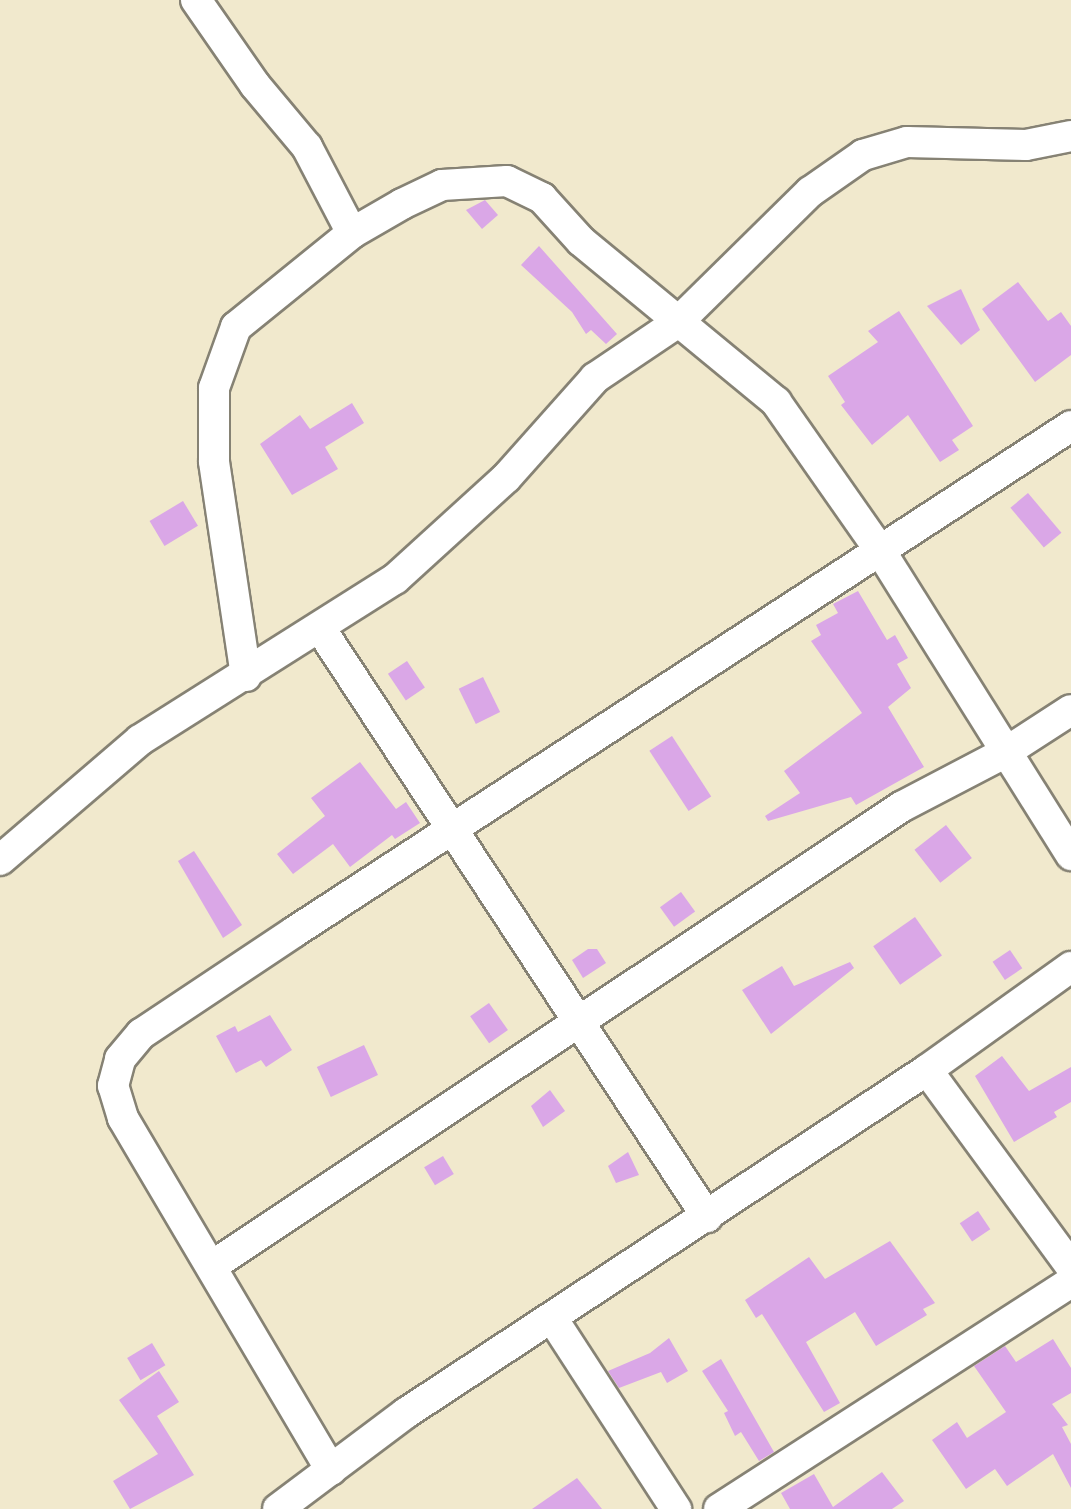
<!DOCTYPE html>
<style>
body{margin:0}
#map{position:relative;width:1071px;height:1509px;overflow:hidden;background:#f1e9cd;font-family:Sriracha,sans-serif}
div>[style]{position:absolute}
.building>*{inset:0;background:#daa7e7;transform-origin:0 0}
.roads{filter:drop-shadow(2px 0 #868274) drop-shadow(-2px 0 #868274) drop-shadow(0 2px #868274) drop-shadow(0 -2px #868274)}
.street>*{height:30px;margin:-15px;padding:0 15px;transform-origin:15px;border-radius:15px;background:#fff}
span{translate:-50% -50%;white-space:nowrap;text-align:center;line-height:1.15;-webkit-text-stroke:6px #fcf5e5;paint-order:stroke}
</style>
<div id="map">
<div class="building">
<i style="clip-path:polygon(485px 200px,498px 215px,482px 229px,466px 210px)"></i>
<i style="clip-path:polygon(539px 246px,617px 334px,606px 344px,591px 330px,586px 334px,572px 312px,521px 265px)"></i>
<i style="clip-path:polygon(1018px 282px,1048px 321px,1061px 312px,1071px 326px,1071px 355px,1035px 382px,982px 309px)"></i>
<i style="clip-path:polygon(961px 289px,980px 330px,961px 345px,927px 306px)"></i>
<i style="clip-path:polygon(899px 311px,973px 426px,952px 440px,959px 450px,940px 462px,908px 415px,872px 445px,841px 405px,845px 402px,828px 376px,878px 342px,868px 331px)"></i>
<i style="clip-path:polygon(352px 403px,364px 423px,325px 447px,338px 469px,292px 495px,260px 444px,300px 415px,310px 429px)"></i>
<i style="left:1028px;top:493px;width:52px;height:23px;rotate:50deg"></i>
<i style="left:183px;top:501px;width:29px;height:39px;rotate:59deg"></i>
<i style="clip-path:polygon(858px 591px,887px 640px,895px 635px,908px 658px,897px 664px,911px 688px,888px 707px,924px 767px,856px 805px,851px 797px,768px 821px,765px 816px,800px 793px,784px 771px,862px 713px,811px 641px,821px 635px,816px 625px,838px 613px,833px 604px)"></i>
<i style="left:407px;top:661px;width:32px;height:23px;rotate:56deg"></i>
<i style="left:483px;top:677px;width:39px;height:27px;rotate:64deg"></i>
<i style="left:672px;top:736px;width:72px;height:27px;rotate:57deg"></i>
<i style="clip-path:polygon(360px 762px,396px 809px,406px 802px,420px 823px,395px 839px,392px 835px,350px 867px,333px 844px,293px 874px,277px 854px,325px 816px,311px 798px)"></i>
<i style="left:946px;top:825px;width:42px;height:40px;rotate:52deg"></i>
<i style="clip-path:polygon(194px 851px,242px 925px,223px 938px,178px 861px)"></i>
<i style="left:681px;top:892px;width:24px;height:26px;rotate:54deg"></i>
<i style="left:915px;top:917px;width:47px;height:51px;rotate:55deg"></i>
<i style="clip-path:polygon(588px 949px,597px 949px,606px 963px,583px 978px,572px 960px)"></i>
<i style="left:1010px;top:950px;width:22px;height:21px;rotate:56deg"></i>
<i style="clip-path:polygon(850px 962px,854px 968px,771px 1034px,742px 990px,782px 966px,794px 986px)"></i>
<i style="left:489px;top:1003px;width:33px;height:23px;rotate:55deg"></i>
<i style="clip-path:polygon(270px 1015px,292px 1050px,266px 1067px,261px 1060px,236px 1073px,216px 1036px,235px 1026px,238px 1032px)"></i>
<i style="left:364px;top:1045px;width:33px;height:52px;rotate:65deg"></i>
<i style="clip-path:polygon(1002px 1056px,1029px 1091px,1071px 1067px,1071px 1102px,1054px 1112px,1057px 1117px,1014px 1142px,975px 1076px)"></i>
<i style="clip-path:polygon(550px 1090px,565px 1111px,543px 1127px,531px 1106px)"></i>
<i style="clip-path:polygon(628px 1152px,639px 1175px,616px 1183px,608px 1166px)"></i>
<i style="left:443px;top:1156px;width:21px;height:22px;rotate:59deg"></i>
<i style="left:978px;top:1211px;width:22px;height:22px;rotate:56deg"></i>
<i style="clip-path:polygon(890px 1241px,935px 1303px,923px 1309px,927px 1315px,876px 1346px,855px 1312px,806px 1342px,840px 1403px,824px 1412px,762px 1314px,756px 1318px,745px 1300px,809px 1257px,825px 1279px)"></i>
<i style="clip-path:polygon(669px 1338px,688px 1371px,667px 1383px,661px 1372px,619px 1388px,608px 1371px,650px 1353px)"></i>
<i style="clip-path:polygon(1053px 1339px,1071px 1368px,1071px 1393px,1052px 1404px,1068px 1425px,1062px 1427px,1071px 1444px,1071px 1488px,1053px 1454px,1007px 1486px,995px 1469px,966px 1489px,932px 1440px,957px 1422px,967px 1438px,1006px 1412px,974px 1366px,1005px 1346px,1016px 1362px)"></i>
<i style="left:152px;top:1343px;width:26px;height:29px;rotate:59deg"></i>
<i style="clip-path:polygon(721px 1359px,774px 1452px,759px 1461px,741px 1432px,735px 1436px,724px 1413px,728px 1411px,702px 1371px)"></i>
<i style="clip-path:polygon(159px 1371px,179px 1402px,157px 1416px,194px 1475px,130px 1509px,113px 1481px,158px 1454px,119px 1400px)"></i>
<i style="clip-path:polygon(882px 1472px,904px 1501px,892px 1509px,790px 1509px,781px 1493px,814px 1474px,833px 1507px)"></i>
<i style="clip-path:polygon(577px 1478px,602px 1509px,532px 1509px)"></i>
</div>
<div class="roads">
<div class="street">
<i style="left:196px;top:0;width:103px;rotate:55.2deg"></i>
<i style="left:255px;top:85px;width:81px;rotate:50deg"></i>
<i style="left:307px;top:147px;width:97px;rotate:62.4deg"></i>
<i style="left:320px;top:628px;width:705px;rotate:56.69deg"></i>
<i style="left:246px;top:676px;width:217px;rotate:-98.5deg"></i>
<i style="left:214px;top:461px;width:73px;rotate:-90deg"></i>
<i style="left:214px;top:388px;width:65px;rotate:-70.2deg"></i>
<i style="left:236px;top:327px;width:149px;rotate:-39deg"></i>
<i style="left:352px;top:233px;width:58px;rotate:-30.1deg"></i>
<i style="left:402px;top:204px;width:44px;rotate:-25.4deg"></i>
<i style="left:442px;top:185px;width:65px;rotate:-3.5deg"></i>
<i style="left:507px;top:181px;width:39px;rotate:26deg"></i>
<i style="left:542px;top:198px;width:58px;rotate:47.8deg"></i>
<i style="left:581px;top:241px;width:253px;rotate:39.5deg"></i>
<i style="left:776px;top:402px;width:183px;rotate:55deg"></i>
<i style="left:881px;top:552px;width:358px;rotate:57.9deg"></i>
<i style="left:0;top:860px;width:184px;rotate:-40.6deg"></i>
<i style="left:140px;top:740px;width:302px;rotate:-32.3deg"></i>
<i style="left:395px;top:579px;width:150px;rotate:-42.3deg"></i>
<i style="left:506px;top:478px;width:134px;rotate:-48.3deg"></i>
<i style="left:595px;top:378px;width:100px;rotate:-34deg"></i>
<i style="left:678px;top:322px;width:185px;rotate:-44.6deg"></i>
<i style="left:810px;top:192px;width:65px;rotate:-34.9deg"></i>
<i style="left:863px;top:155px;width:46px;rotate:-16.5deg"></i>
<i style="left:907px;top:142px;width:119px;rotate:1.4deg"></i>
<i style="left:1026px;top:145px;width:46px;rotate:-11.3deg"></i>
<i style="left:927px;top:1070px;width:244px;rotate:53.8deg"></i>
<i style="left:212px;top:1266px;width:828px;rotate:-33.67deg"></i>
<i style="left:901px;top:807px;width:119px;rotate:-27.6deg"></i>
<i style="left:1006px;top:752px;width:77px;rotate:-32.9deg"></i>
<i style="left:552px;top:1318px;width:228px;rotate:57deg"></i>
<i style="left:331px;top:1470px;width:409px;rotate:-120.6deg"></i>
<i style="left:123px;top:1118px;width:34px;rotate:-107deg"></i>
<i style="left:113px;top:1086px;width:28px;rotate:-75deg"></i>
<i style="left:120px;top:1059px;width:33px;rotate:-50deg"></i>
<i style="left:141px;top:1034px;width:184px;rotate:-33.7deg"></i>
<i style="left:294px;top:932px;width:927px;rotate:-33.07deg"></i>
<i style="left:278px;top:1509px;width:160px;rotate:-36.9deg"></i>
<i style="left:406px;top:1413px;width:624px;rotate:-33.36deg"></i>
<i style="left:927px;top:1070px;width:177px;rotate:-35.6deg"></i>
<i style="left:719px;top:1509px;width:419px;rotate:-32.8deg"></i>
</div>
</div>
</div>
